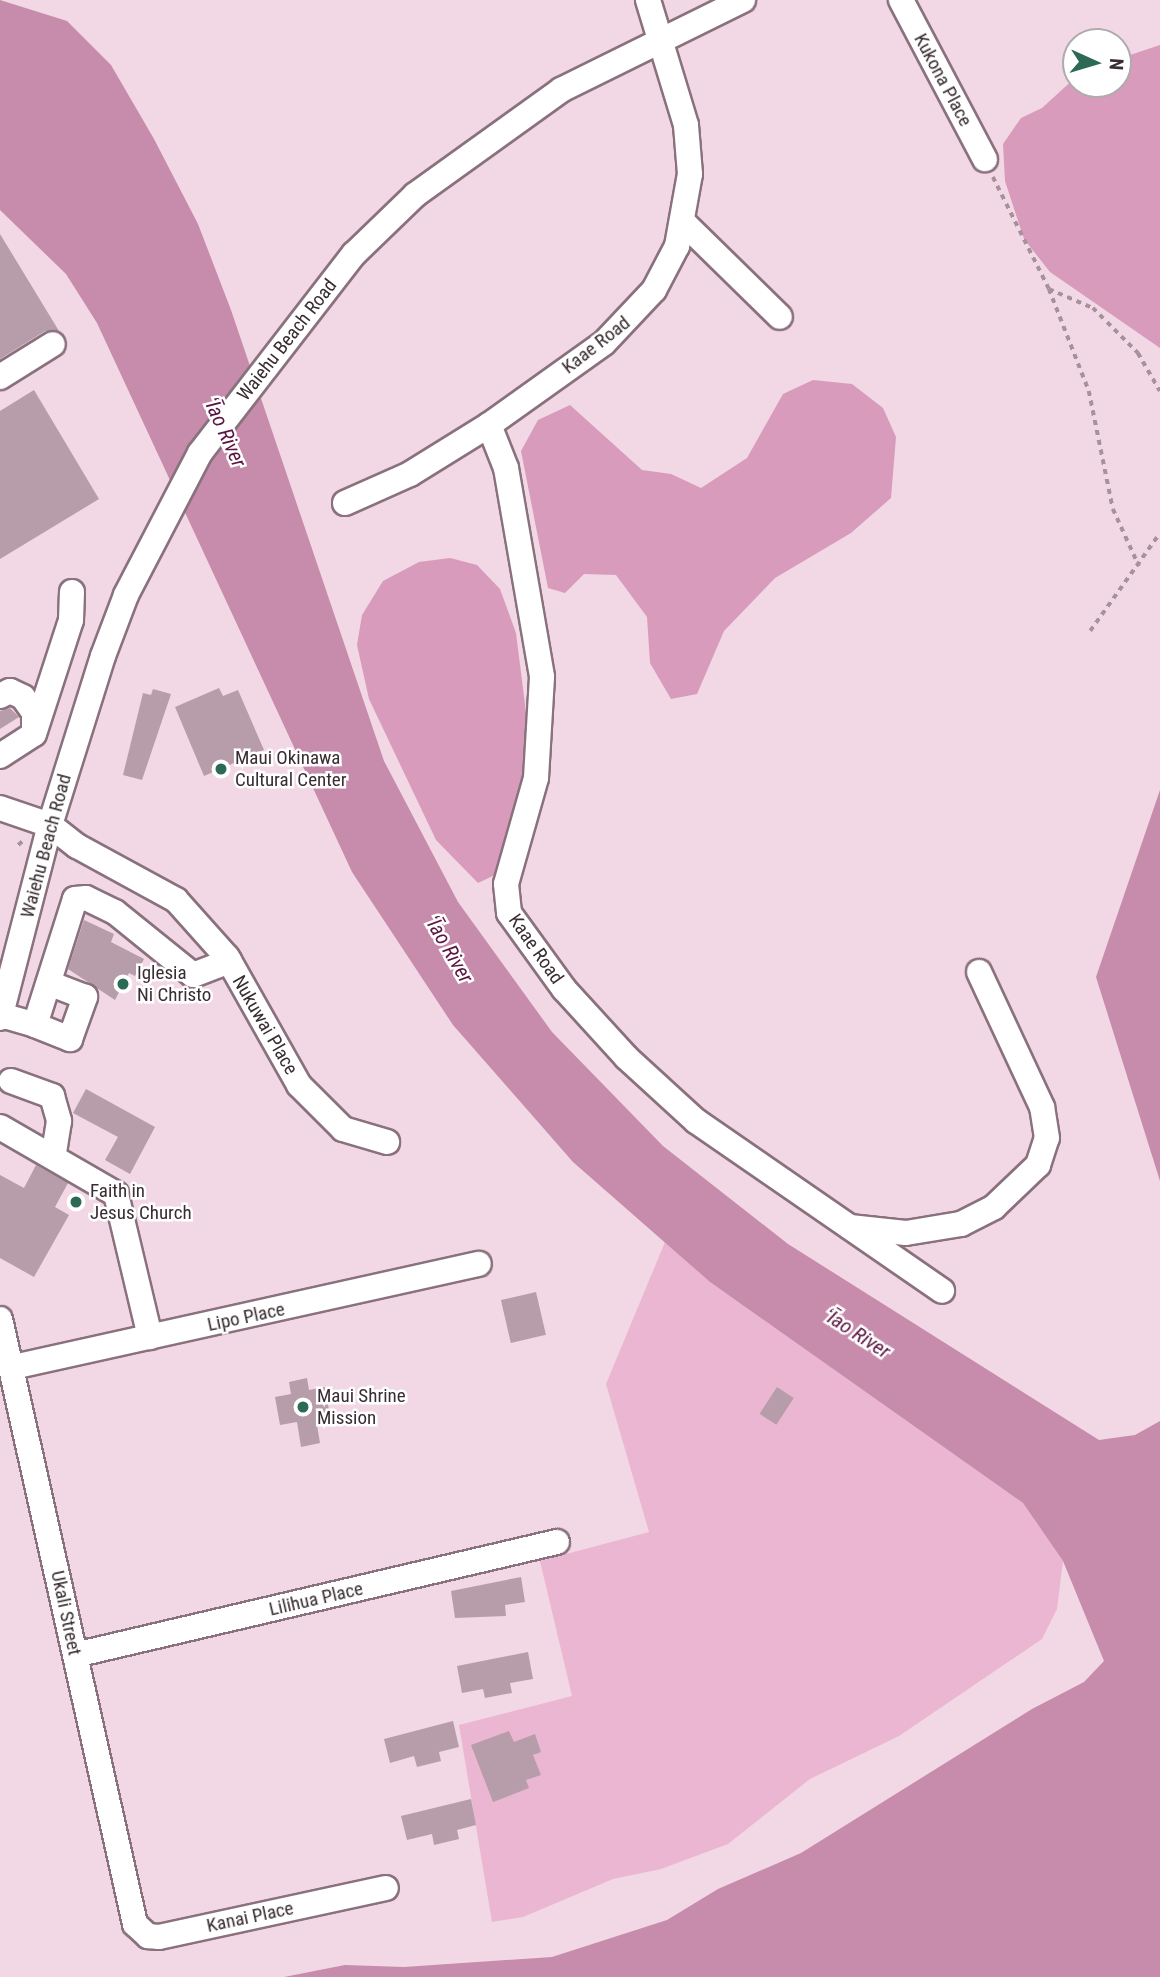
<!DOCTYPE html>
<meta charset="utf-8">
<style>
body{margin:0}
#map{position:relative;width:1160px;height:1977px;overflow:hidden;background:#f2d7e4;font-family:"Roboto Condensed",sans-serif}
div>[style]{position:absolute}
.green>*{inset:0;background:#ebb6d2}
.forest>*{inset:0;background:#d89bbb}
.water>*{inset:0;background:#c78bab}
.building>*{inset:0;background:#b79ca9;transform-origin:0 0}
.path>*{height:3.5px;margin-top:-1.75px;transform-origin:0;background:repeating-linear-gradient(90deg,#a7929c 0 5px,transparent 0 10px)}
.roads{filter:drop-shadow(2px 0 #89717d) drop-shadow(-2px 0 #89717d) drop-shadow(0 2px #89717d) drop-shadow(0 -2px #89717d)}
.minor>*{height:24px;margin:-12px;padding:0 12px;transform-origin:12px;border-radius:12px;background:#fff}
.dots>*{width:19px;height:19px;translate:-50% -50%;box-sizing:border-box;border:4px solid #fff;border-radius:50%}
span{translate:-50% -50%;white-space:nowrap;text-align:center;line-height:1.15;-webkit-text-stroke:5px #fff;paint-order:stroke}
.street-label{font-size:19px;color:#382d32}
.poi-label{font-size:19px;color:#382d32}
.left{translate:0 -50%;text-align:left}
.water-label{font-size:21px;color:#5b1541;font-style:italic}
.north{position:absolute;left:1062px;top:28px;width:70px;height:70px;box-sizing:border-box;background:#fff;border:2px solid #afabad;border-radius:50%;rotate:94deg;font-size:19px;font-weight:700;line-height:28px;text-align:center;color:#382d32}
.north::after{content:'';display:block;margin:auto;width:24px;height:32px;background:#2c6a56;clip-path:polygon(50% 0,100% 100%,50% 72%,0 100%)}
</style>
<div id="map">
<div class="green">
<i style="clip-path:polygon(665px 1242px,710px 1282px,1023px 1503px,1063px 1561px,1057px 1609px,1042px 1639px,899px 1736px,810px 1779px,728px 1844px,661px 1869px,613px 1879px,523px 1917px,492px 1922px,459px 1725px,572px 1696px,540px 1561px,649px 1532px,606px 1384px)"></i>
</div>
<div class="forest">
<i style="clip-path:polygon(1160px 45px,1160px 348px,1050px 272px,1024px 239px,1005px 181px,1003px 144px,1021px 118px,1042px 108px,1076px 77px,1076px 84px,1118px 84px,1118px 59px)"></i>
<i style="clip-path:polygon(813px 380px,852px 384px,883px 408px,896px 437px,891px 498px,851px 533px,775px 578px,724px 631px,697px 694px,671px 699px,650px 663px,647px 617px,616px 575px,584px 574px,565px 593px,548px 588px,521px 451px,538px 420px,570px 405px,642px 470px,671px 474px,701px 488px,747px 458px,783px 394px)"></i>
<i style="clip-path:polygon(450px 558px,477px 565px,500px 589px,516px 633px,530px 744px,527px 799px,497px 874px,478px 883px,436px 840px,369px 699px,357px 645px,362px 615px,383px 581px,419px 562px)"></i>
</div>
<div class="water">
<i style="clip-path:polygon(0 0,67px 21px,111px 65px,154px 139px,198px 224px,231px 310px,384px 761px,458px 902px,552px 1032px,663px 1146px,788px 1244px,1099px 1440px,1135px 1435px,1160px 1421px,1160px 1977px,284px 1977px,345px 1965px,404px 1967px,552px 1957px,667px 1920px,718px 1889px,801px 1853px,1032px 1709px,1084px 1682px,1104px 1661px,1063px 1561px,1023px 1503px,710px 1282px,573px 1162px,453px 1025px,352px 872px,97px 323px,66px 274px,0 210px)"></i>
<i style="clip-path:polygon(1160px 790px,1160px 1181px,1096px 977px)"></i>
</div>
<div class="building">
<i style="clip-path:polygon(0 234px,59px 331px,45px 331px,0 359px)"></i>
<i style="clip-path:polygon(34px 390px,99px 499px,0 559px,0 411px)"></i>
<i style="clip-path:polygon(219px 688px,223px 696px,238px 690px,264px 750px,204px 776px,175px 707px)"></i>
<i style="clip-path:polygon(153px 689px,171px 694px,142px 780px,123px 775px,143px 693px,151px 695px)"></i>
<i style="clip-path:polygon(10px 708px,19px 717px,0 729px,0 711px)"></i>
<i style="clip-path:polygon(84px 920px,114px 934px,111px 942px,144px 959px,135px 976px,129px 973px,115px 1000px,68px 969px)"></i>
<i style="clip-path:polygon(86px 1089px,155px 1127px,130px 1174px,105px 1160px,118px 1137px,73px 1113px)"></i>
<i style="clip-path:polygon(36px 1165px,68px 1183px,55px 1207px,69px 1215px,34px 1277px,0 1258px,0 1175px,24px 1188px)"></i>
<i style="left:536px;top:1292px;width:44px;height:36px;rotate:77deg"></i>
<i style="clip-path:polygon(307px 1378px,309px 1390px,325px 1387px,330px 1416px,316px 1419px,320px 1443px,301px 1447px,297px 1422px,280px 1425px,275px 1397px,291px 1394px,289px 1382px)"></i>
<i style="left:777px;top:1387px;width:20px;height:32px;rotate:33deg"></i>
<i style="clip-path:polygon(521px 1577px,525px 1602px,505px 1605px,506px 1616px,455px 1618px,451px 1591px)"></i>
<i style="clip-path:polygon(528px 1652px,533px 1679px,510px 1683px,512px 1693px,485px 1698px,483px 1689px,462px 1693px,457px 1666px)"></i>
<i style="clip-path:polygon(453px 1721px,459px 1747px,439px 1752px,441px 1761px,417px 1767px,414px 1756px,390px 1763px,384px 1739px)"></i>
<i style="clip-path:polygon(509px 1731px,514px 1742px,535px 1734px,541px 1752px,533px 1755px,541px 1775px,526px 1780px,529px 1788px,493px 1802px,471px 1745px)"></i>
<i style="clip-path:polygon(471px 1799px,476px 1825px,457px 1830px,459px 1839px,434px 1845px,432px 1834px,407px 1840px,401px 1816px)"></i>
</div>
<div class="path">
<i style="left:993px;top:177px;width:125px;rotate:63.4deg"></i>
<i style="left:1049px;top:289px;width:48px;rotate:23.4deg"></i>
<i style="left:1093px;top:308px;width:64px;rotate:45deg"></i>
<i style="left:1138px;top:353px;width:44px;rotate:59.9deg"></i>
<i style="left:1049px;top:289px;width:110px;rotate:68.6deg"></i>
<i style="left:1089px;top:391px;width:120px;rotate:78.5deg"></i>
<i style="left:1113px;top:509px;width:63px;rotate:65.5deg"></i>
<i style="left:1090px;top:631px;width:120px;rotate:-54.5deg"></i>
<i style="left:18px;top:845px;width:8px;rotate:-40deg"></i>
</div>
<div class="roads">
<div class="minor">
<i style="left:901px;top:0;width:180px;rotate:62.2deg"></i>
<i style="left:684px;top:223px;width:134px;rotate:44.4deg"></i>
<i style="left:0;top:377px;width:62px;rotate:-31.9deg"></i>
<i style="left:489px;top:425px;width:46px;rotate:68.4deg"></i>
<i style="left:506px;top:468px;width:212px;rotate:80.2deg"></i>
<i style="left:542px;top:677px;width:101px;rotate:93.4deg"></i>
<i style="left:536px;top:778px;width:110px;rotate:105.8deg"></i>
<i style="left:506px;top:884px;width:29px;rotate:84deg"></i>
<i style="left:509px;top:913px;width:94px;rotate:54.1deg"></i>
<i style="left:564px;top:989px;width:93px;rotate:47.6deg"></i>
<i style="left:627px;top:1058px;width:93px;rotate:42.4deg"></i>
<i style="left:696px;top:1121px;width:299px;rotate:34.6deg"></i>
<i style="left:345px;top:503px;width:71px;rotate:-24deg"></i>
<i style="left:410px;top:474px;width:93px;rotate:-31.8deg"></i>
<i style="left:489px;top:425px;width:141px;rotate:-35.5deg"></i>
<i style="left:604px;top:343px;width:73px;rotate:-46.7deg"></i>
<i style="left:654px;top:290px;width:50px;rotate:-62.4deg"></i>
<i style="left:677px;top:246px;width:73px;rotate:-79.8deg"></i>
<i style="left:690px;top:174px;width:49px;rotate:-94.7deg"></i>
<i style="left:686px;top:125px;width:131px;rotate:-106.9deg"></i>
<i style="left:0;top:696px;width:11px;rotate:-27deg"></i>
<i style="left:10px;top:691px;width:14px;rotate:25deg"></i>
<i style="left:23px;top:697px;width:19px;rotate:55deg"></i>
<i style="left:34px;top:713px;width:17px;rotate:90deg"></i>
<i style="left:0;top:756px;width:40px;rotate:-32.9deg"></i>
<i style="left:34px;top:734px;width:120px;rotate:-72deg"></i>
<i style="left:71px;top:620px;width:28px;rotate:-88deg"></i>
<i style="left:0;top:808px;width:53px;rotate:18.8deg"></i>
<i style="left:50px;top:825px;width:34px;rotate:38deg"></i>
<i style="left:77px;top:846px;width:113px;rotate:28.6deg"></i>
<i style="left:176px;top:900px;width:76px;rotate:48.2deg"></i>
<i style="left:227px;top:957px;width:147px;rotate:60.6deg"></i>
<i style="left:299px;top:1085px;width:62px;rotate:45deg"></i>
<i style="left:343px;top:1129px;width:46px;rotate:16.5deg"></i>
<i style="left:1px;top:1015px;width:35px;rotate:16deg"></i>
<i style="left:35px;top:1025px;width:132px;rotate:-72.4deg"></i>
<i style="left:75px;top:899px;width:11px;rotate:-5deg"></i>
<i style="left:86px;top:898px;width:32px;rotate:26deg"></i>
<i style="left:115px;top:912px;width:100px;rotate:38.9deg"></i>
<i style="left:193px;top:975px;width:39px;rotate:-21deg"></i>
<i style="left:0;top:1018px;width:199px;rotate:-75.5deg"></i>
<i style="left:50px;top:825px;width:177px;rotate:-72.6deg"></i>
<i style="left:103px;top:656px;width:65px;rotate:-69.3deg"></i>
<i style="left:126px;top:595px;width:160px;rotate:-62.5deg"></i>
<i style="left:200px;top:453px;width:252px;rotate:-52.3deg"></i>
<i style="left:354px;top:254px;width:85px;rotate:-44deg"></i>
<i style="left:415px;top:195px;width:180px;rotate:-35.7deg"></i>
<i style="left:561px;top:90px;width:203px;rotate:-26.3deg"></i>
<i style="left:35px;top:1025px;width:38px;rotate:22deg"></i>
<i style="left:70px;top:1039px;width:45px;rotate:-70.3deg"></i>
<i style="left:85px;top:997px;width:39px;rotate:-159deg"></i>
<i style="left:11px;top:1081px;width:44px;rotate:20.1deg"></i>
<i style="left:52px;top:1096px;width:26px;rotate:74deg"></i>
<i style="left:59px;top:1121px;width:33px;rotate:99deg"></i>
<i style="left:0;top:1127px;width:134px;rotate:30deg"></i>
<i style="left:116px;top:1194px;width:147px;rotate:76.6deg"></i>
<i style="left:850px;top:1227px;width:56px;rotate:6.1deg"></i>
<i style="left:906px;top:1233px;width:56px;rotate:-9.3deg"></i>
<i style="left:961px;top:1224px;width:37px;rotate:-27deg"></i>
<i style="left:994px;top:1207px;width:61px;rotate:-43.7deg"></i>
<i style="left:1038px;top:1165px;width:28px;rotate:-72deg"></i>
<i style="left:1047px;top:1138px;width:31px;rotate:-99deg"></i>
<i style="left:1042px;top:1107px;width:149px;rotate:-115deg"></i>
<i style="left:0;top:1319px;width:620px;rotate:77.42deg"></i>
<i style="left:135px;top:1924px;width:18px;rotate:43deg"></i>
<i style="left:148px;top:1936px;width:11px;rotate:5deg"></i>
<i style="left:159px;top:1937px;width:232px;rotate:-12.2deg"></i>
<i style="left:13px;top:1367px;width:477px;rotate:-12.5deg"></i>
<i style="left:75px;top:1655px;width:495px;rotate:-13.2deg"></i>
</div>
</div>
<div class="dots">
<i style="left:221px;top:769px;background:#2c6a56"></i>
<i style="left:123px;top:984px;background:#2c6a56"></i>
<i style="left:76px;top:1202px;background:#2c6a56"></i>
<i style="left:303px;top:1407px;background:#2c6a56"></i>
</div>
<div class="street-label">
<span style="left:943px;top:80px;rotate:62deg">Kukona Place</span>
<span style="left:287px;top:340px;rotate:-52deg">Waiehu Beach Road</span>
<span style="left:596px;top:345px;rotate:-38deg">Kaae Road</span>
<span style="left:46px;top:846px;rotate:-75deg">Waiehu Beach Road</span>
<span style="left:536px;top:949px;rotate:55deg">Kaae Road</span>
<span style="left:265px;top:1025px;rotate:60deg">Nukuwai Place</span>
<span style="left:246px;top:1317px;rotate:-12deg">Lipo Place</span>
<span style="left:316px;top:1599px;rotate:-13deg">Lilihua Place</span>
<span style="left:66px;top:1613px;rotate:78deg">Ukali Street</span>
<span style="left:250px;top:1917px;rotate:-12deg">Kanai Place</span>
</div>
<div class="poi-label">
<span class="left" style="left:235px;top:769px">Maui Okinawa<br>Cultural Center</span>
<span class="left" style="left:137px;top:984px">Iglesia<br>Ni Christo</span>
<span class="left" style="left:90px;top:1202px">Faith in<br>Jesus Church</span>
<span class="left" style="left:317px;top:1407px">Maui Shrine<br>Mission</span>
</div>
<div class="water-label">
<span style="left:225px;top:432px;rotate:66deg">ʻĪao River</span>
<span style="left:449px;top:949px;rotate:60deg">ʻĪao River</span>
<span style="left:857px;top:1333px;rotate:33deg">ʻĪao River</span>
</div>
<div class="north">N</div>
</div>
